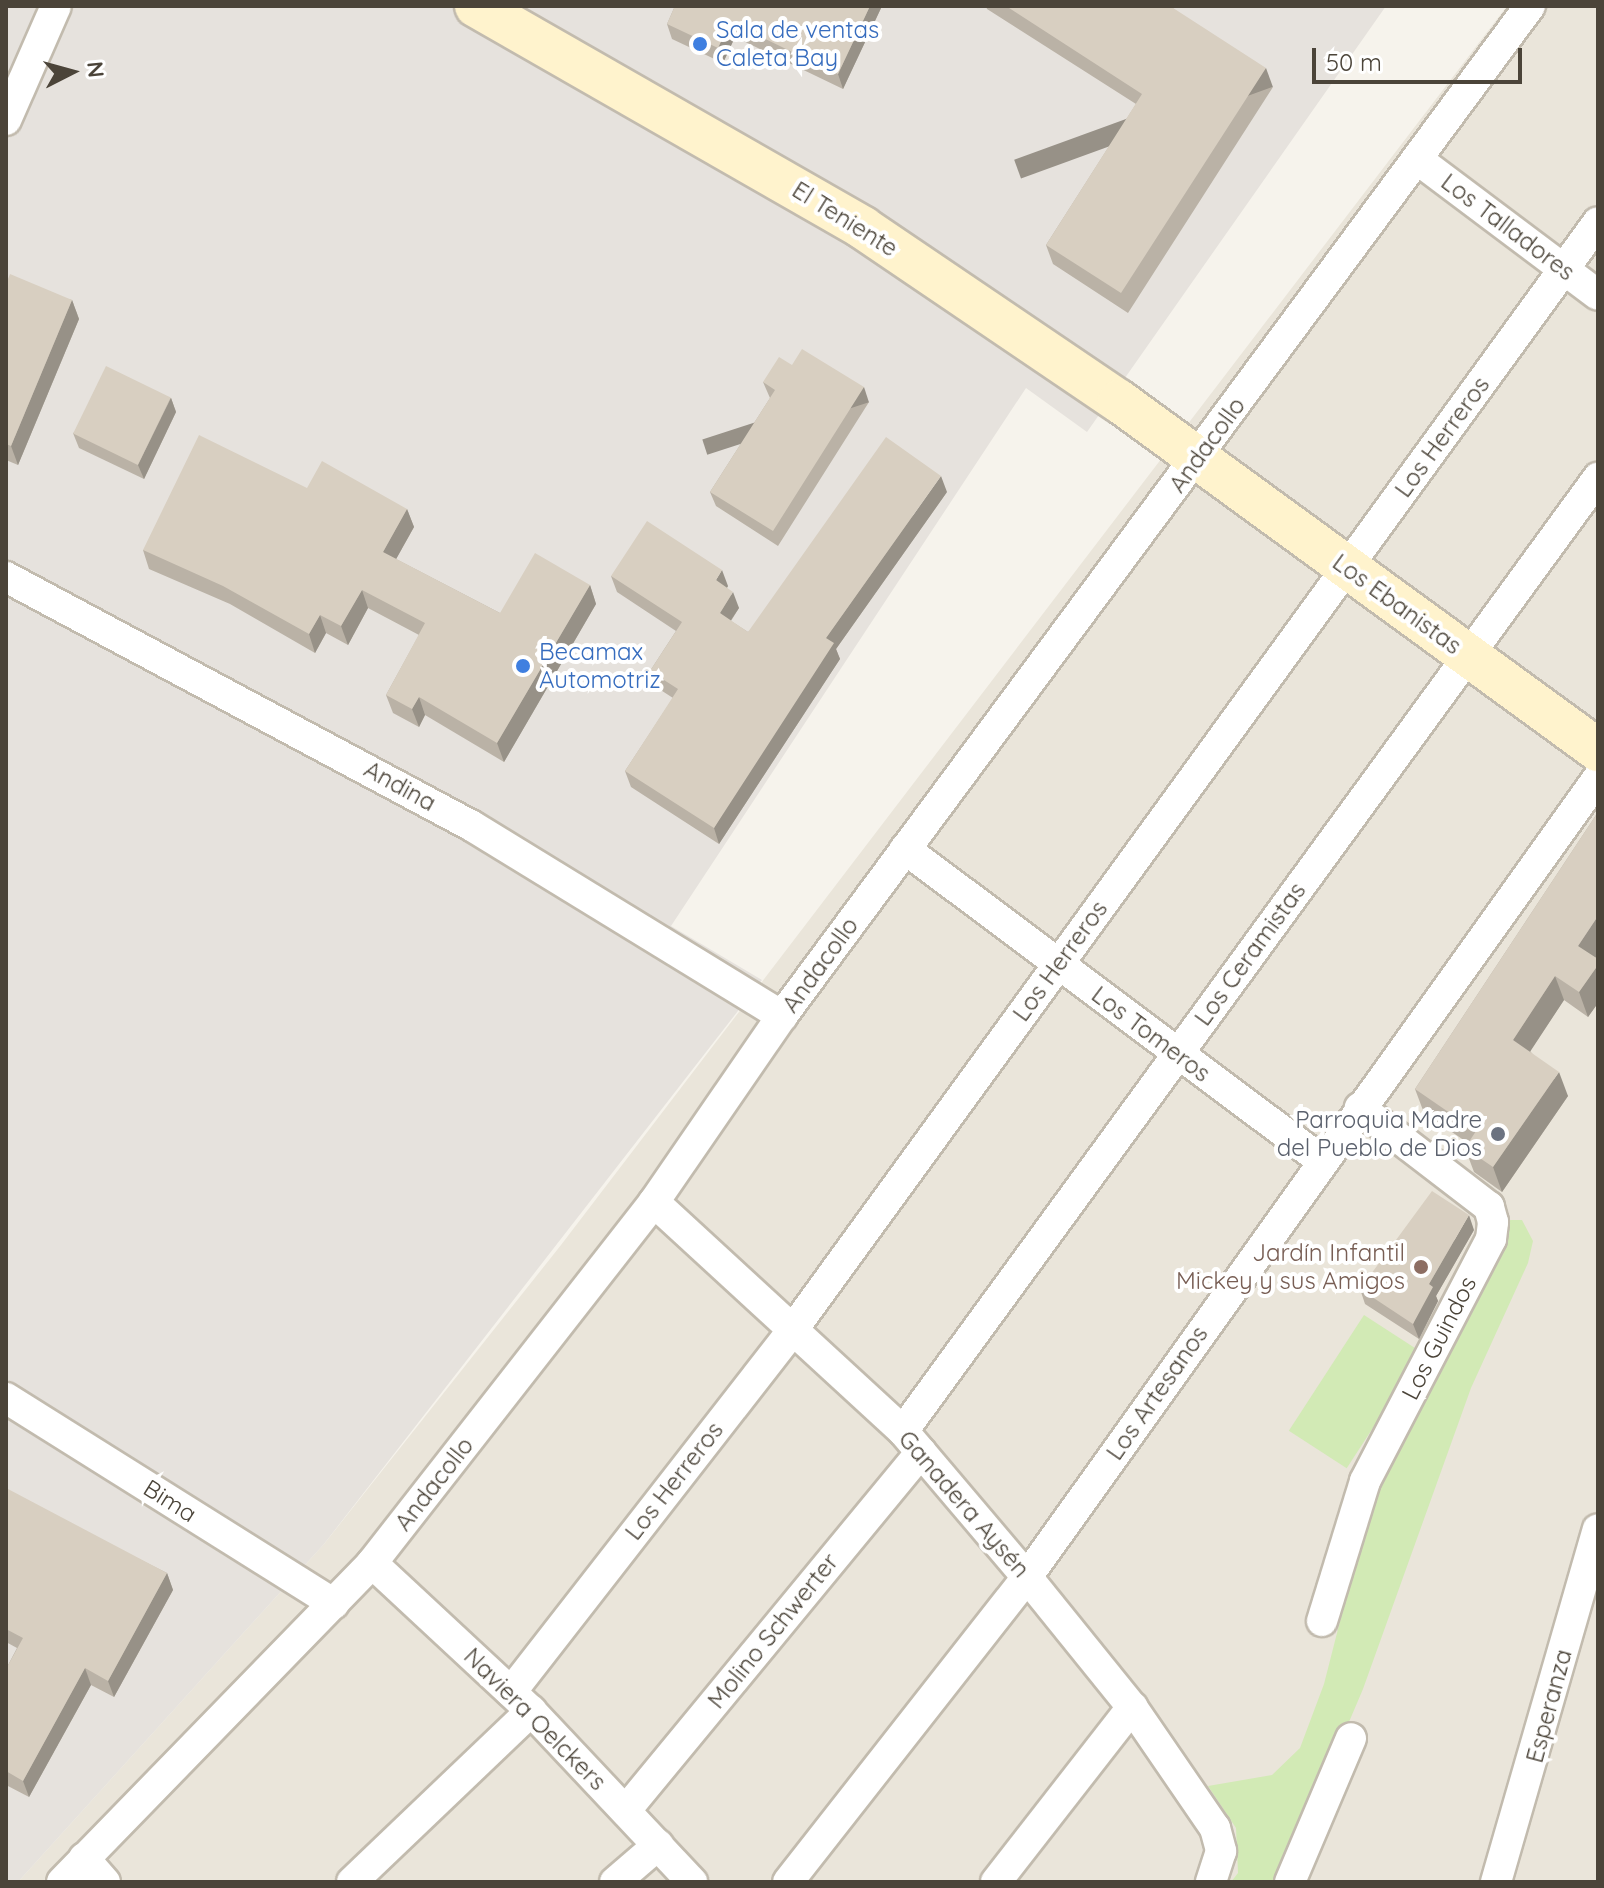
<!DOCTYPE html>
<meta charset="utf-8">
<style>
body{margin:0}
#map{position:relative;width:1604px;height:1888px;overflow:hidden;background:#f6f3ec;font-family:Quicksand,sans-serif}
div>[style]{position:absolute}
.residential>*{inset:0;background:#eae5da}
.industrial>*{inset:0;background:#e6e2dd}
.green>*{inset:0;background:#d2eab5;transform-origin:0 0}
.roads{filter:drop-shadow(2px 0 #c2bbae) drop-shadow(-2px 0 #c2bbae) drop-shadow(0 2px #c2bbae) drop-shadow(0 -2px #c2bbae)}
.minor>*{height:30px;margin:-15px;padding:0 15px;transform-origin:15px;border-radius:15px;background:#fff}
.secondary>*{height:42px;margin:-21px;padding:0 21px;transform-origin:21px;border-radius:21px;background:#fff3cd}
.wall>*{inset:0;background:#bab2a6}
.shaded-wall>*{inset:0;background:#979187;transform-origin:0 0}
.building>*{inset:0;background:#d8cfc1;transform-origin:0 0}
.dots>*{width:22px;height:22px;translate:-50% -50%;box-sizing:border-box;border:4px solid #fff;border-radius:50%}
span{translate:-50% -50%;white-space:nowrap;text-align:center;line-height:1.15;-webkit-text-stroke:8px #fff;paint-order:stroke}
.shop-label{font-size:24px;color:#366cbe}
.left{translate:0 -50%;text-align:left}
.street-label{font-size:24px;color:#4b4439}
.worship-label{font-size:24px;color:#5b616d}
.right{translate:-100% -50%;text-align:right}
.education-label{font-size:24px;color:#785e54}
.frame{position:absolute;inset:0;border:8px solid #4b4439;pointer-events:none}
.north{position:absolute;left:32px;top:32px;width:80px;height:80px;-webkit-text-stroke:6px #fff;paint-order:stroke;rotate:84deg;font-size:22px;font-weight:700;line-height:32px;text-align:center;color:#4b4439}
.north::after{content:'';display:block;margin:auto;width:28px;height:36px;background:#4b4439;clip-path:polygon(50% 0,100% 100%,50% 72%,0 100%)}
.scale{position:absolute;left:1312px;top:48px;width:210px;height:36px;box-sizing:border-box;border:4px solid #4b4439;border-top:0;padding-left:10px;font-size:24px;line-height:28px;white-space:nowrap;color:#4b4439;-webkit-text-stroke:6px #fff;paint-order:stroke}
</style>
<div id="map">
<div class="residential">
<i style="clip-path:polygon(1507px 6px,1598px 6px,1598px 1882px,18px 1882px,324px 1544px,561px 1245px)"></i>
</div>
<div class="industrial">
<i style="clip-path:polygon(6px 6px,1386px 6px,1087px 432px,1026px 388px,671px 926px,762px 980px,324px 1544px,18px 1882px,6px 1882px)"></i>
</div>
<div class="green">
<i style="clip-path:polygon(1508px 1220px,1522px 1220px,1533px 1241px,1528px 1263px,1471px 1388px,1363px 1689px,1281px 1882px,1231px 1882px,1238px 1873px,1236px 1828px,1208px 1786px,1272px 1775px,1300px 1748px,1324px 1684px,1375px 1484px)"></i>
<i style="left:1364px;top:1315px;width:69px;height:138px;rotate:33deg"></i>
</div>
<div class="roads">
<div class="minor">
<i style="left:6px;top:120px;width:124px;rotate:-66.3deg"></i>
<i style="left:1417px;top:159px;width:226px;rotate:36.9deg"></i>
<i style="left:6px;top:577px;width:528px;rotate:28.12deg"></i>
<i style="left:472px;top:826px;width:364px;rotate:31.5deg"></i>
<i style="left:905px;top:849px;width:519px;rotate:36.78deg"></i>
<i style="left:654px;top:1202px;width:338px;rotate:42.6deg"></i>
<i style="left:903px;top:1431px;width:192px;rotate:49.7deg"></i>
<i style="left:1027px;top:1577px;width:167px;rotate:51.1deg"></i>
<i style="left:1132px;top:1707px;width:147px;rotate:55.6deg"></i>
<i style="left:1215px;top:1828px;width:24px;rotate:75deg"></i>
<i style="left:1221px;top:1851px;width:33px;rotate:108deg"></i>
<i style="left:6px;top:1398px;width:387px;rotate:32.1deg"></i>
<i style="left:903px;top:1431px;width:1180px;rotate:-53.9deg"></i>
<i style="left:372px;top:1563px;width:217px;rotate:42.9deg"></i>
<i style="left:531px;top:1711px;width:235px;rotate:46.7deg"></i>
<i style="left:1322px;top:1621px;width:146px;rotate:-72.9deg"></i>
<i style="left:1365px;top:1481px;width:273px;rotate:-62.5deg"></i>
<i style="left:1491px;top:1239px;width:17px;rotate:-83deg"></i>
<i style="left:1493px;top:1222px;width:16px;rotate:-105deg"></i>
<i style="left:1489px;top:1207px;width:163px;rotate:-142.5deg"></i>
<i style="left:511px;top:1692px;width:461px;rotate:-52.1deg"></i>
<i style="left:794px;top:1328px;width:1367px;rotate:-53.98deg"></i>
<i style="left:626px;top:1810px;width:464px;rotate:-50.5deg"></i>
<i style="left:84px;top:1858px;width:32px;rotate:49deg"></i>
<i style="left:62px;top:1882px;width:445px;rotate:-45.8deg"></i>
<i style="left:372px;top:1563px;width:458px;rotate:-52deg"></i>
<i style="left:654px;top:1202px;width:226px;rotate:-55.5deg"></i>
<i style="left:782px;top:1016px;width:1257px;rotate:-53.48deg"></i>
<i style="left:352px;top:1882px;width:248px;rotate:-43.7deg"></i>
<i style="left:615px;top:1882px;width:57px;rotate:-40.7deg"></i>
<i style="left:788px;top:1882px;width:387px;rotate:-51.9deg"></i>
<i style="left:1027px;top:1577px;width:982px;rotate:-54.45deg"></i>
<i style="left:996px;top:1882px;width:222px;rotate:-52.1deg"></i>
<i style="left:1290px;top:1882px;width:156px;rotate:-67deg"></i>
<i style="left:1496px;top:1882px;width:367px;rotate:-73.9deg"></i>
</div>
<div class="secondary">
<i style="left:476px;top:6px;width:446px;rotate:29.8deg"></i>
<i style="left:863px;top:228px;width:309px;rotate:34.1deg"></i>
<i style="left:1119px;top:401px;width:593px;rotate:36.08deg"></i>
</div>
</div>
<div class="wall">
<i style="clip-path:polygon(671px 6px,882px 6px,843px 89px,735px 37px,723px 63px,672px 39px,667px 24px,674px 8px)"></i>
<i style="clip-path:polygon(986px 6px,1170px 6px,1273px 87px,1128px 313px,1053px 264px,1046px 245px,1136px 104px,987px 9px)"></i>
<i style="clip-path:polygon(6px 284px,72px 300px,79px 319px,18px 465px,6px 460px)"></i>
<i style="clip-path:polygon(763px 382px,869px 402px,778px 546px,716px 506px,710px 492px,770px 398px)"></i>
<i style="clip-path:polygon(171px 398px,176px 412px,144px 479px,79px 448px,73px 433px)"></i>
<i style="clip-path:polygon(947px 492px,836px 649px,840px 659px,719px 844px,631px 787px,625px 771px,673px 698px,656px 687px,650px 671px,676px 631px,617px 592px,611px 576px,728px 586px,727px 588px,739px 608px,731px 621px,748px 632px)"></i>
<i style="clip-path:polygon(407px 509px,414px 527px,396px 559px,500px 613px,590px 585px,596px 604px,504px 762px,425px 715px,419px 727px,393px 713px,386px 695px,419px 635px,368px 608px,348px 645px,326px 633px,315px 653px,230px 604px,149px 569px,143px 550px)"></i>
<i style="clip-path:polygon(1598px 812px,1596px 958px,1598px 959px,1598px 1003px,1588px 1017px,1564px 1000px,1530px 1051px,1568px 1096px,1502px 1192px,1474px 1172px,1465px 1148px,1468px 1143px,1424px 1113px,1415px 1089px)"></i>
<i style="clip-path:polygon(1474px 1230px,1436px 1296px,1438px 1301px,1419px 1339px,1365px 1304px,1360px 1289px)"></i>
<i style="clip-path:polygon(6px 1493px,167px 1573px,173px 1590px,114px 1697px,91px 1685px,29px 1797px,6px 1785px,6px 1669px,17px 1648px,6px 1642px)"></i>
</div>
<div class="shaded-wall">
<i style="clip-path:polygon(870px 6px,882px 6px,843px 89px,838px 74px)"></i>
<i style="clip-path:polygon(730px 22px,735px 37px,723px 63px,718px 48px)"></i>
<i style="left:1266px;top:68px;width:20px;height:268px;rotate:70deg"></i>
<i style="clip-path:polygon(72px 300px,79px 319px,18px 465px,11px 446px)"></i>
<i style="left:864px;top:387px;width:16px;height:170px;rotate:72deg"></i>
<i style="clip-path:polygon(171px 398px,176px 412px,144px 479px,138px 465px)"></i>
<i style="clip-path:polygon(941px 476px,947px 492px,836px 649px,840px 659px,719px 844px,714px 828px,826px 638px)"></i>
<i style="clip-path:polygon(407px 509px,414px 527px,390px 570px,383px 552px)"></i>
<i style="clip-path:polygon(722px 570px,728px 586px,721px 596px,716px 580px)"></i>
<i style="clip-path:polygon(590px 585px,596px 604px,504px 762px,497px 743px)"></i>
<i style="clip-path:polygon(362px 590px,368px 608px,348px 645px,341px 626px)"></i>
<i style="clip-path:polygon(733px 592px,739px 608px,725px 629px,720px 613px)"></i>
<i style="clip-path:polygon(320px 615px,326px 633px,315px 653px,309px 634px)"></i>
<i style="clip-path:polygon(419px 697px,425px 715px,419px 727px,412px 709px)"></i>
<i style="clip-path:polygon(1598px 916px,1598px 954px,1587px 970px,1578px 946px)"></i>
<i style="clip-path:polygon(1598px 965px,1598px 1003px,1588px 1017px,1579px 992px)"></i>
<i style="clip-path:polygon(1555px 976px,1564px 1000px,1522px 1064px,1513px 1040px)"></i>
<i style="clip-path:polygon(1559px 1072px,1568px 1096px,1502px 1192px,1493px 1167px)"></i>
<i style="clip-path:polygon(1469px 1215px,1474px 1230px,1436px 1296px,1438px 1301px,1419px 1339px,1413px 1324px,1429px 1284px)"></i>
<i style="clip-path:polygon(167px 1573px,173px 1590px,114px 1697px,108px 1681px)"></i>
<i style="clip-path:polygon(85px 1668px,91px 1685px,29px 1797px,23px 1781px)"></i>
</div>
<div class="building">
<i style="clip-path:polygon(675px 6px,870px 6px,838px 74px,730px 22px,718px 48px,667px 24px)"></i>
<i style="clip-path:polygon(1006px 6px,1170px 6px,1266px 68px,1121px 293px,1046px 245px,1142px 94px)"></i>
<i style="clip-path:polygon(10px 274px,72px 300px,11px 446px,6px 444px,6px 284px)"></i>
<i style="clip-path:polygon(802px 349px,864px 387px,773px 531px,710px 492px,775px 390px,763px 382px,779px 357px,792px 365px)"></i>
<i style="left:106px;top:366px;width:72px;height:75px;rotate:26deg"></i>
<i style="clip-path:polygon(199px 435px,307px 488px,322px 461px,407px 509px,383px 552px,500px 613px,535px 553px,590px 585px,497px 743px,419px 697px,412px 709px,386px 695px,425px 623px,362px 590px,341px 626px,320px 615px,309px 634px,223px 586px,143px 550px)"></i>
<i style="clip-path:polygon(886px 437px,941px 476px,826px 638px,834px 643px,714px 828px,625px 771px,678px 689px,650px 671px,682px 622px,611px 576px,647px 521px,722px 570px,716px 580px,733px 592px,720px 613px,748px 632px)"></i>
<i style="clip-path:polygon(1598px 812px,1598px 916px,1578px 946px,1598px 959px,1598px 965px,1579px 992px,1555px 976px,1513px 1040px,1559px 1072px,1493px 1167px,1465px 1148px,1476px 1131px,1415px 1089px)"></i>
<i style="clip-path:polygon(1432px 1191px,1469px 1215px,1429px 1284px,1433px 1287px,1413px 1324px,1360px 1289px)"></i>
<i style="clip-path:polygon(8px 1489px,167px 1573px,108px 1681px,85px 1668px,23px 1781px,6px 1771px,6px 1669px,23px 1638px,6px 1629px,6px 1493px)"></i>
</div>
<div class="dots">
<i style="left:700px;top:44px;background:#3f7fe0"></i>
<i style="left:523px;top:666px;background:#3f7fe0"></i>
<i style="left:1498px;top:1134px;background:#6b7280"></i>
<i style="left:1421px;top:1267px;background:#8d6e63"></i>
</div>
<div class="shop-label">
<span class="left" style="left:716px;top:44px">Sala de ventas<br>Caleta Bay</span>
<span class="left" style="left:539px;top:666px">Becamax<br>Automotriz</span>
</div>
<div class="street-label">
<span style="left:845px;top:219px;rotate:32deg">El Teniente</span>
<span style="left:1508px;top:227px;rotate:37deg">Los Talladores</span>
<span style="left:1442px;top:437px;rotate:-54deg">Los Herreros</span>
<span style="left:1207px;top:445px;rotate:-54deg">Andacollo</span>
<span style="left:1397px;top:604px;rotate:36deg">Los Ebanistas</span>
<span style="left:400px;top:786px;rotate:29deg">Andina</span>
<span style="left:1250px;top:954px;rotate:-54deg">Los Ceramistas</span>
<span style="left:1060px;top:961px;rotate:-54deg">Los Herreros</span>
<span style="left:820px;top:965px;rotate:-54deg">Andacollo</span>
<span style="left:1151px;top:1034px;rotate:37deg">Los Tomeros</span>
<span style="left:1439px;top:1338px;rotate:-63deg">Los Guindos</span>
<span style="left:1157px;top:1393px;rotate:-55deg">Los Artesanos</span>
<span style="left:674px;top:1481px;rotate:-52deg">Los Herreros</span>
<span style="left:434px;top:1484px;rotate:-52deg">Andacollo</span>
<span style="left:170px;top:1501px;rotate:32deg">Bima</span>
<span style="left:964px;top:1504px;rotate:49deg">Ganadera Aysén</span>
<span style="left:773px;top:1631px;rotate:-51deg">Molino Schwerter</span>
<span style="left:1549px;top:1706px;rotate:-75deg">Esperanza</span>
<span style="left:535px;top:1719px;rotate:45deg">Naviera Oelckers</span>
</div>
<div class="worship-label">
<span class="right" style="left:1482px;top:1134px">Parroquia Madre<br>del Pueblo de Dios</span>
</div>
<div class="education-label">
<span class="right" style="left:1405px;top:1267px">Jardín Infantil<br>Mickey y sus Amigos</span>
</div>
<div class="frame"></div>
<div class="north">N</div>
<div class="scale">50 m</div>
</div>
